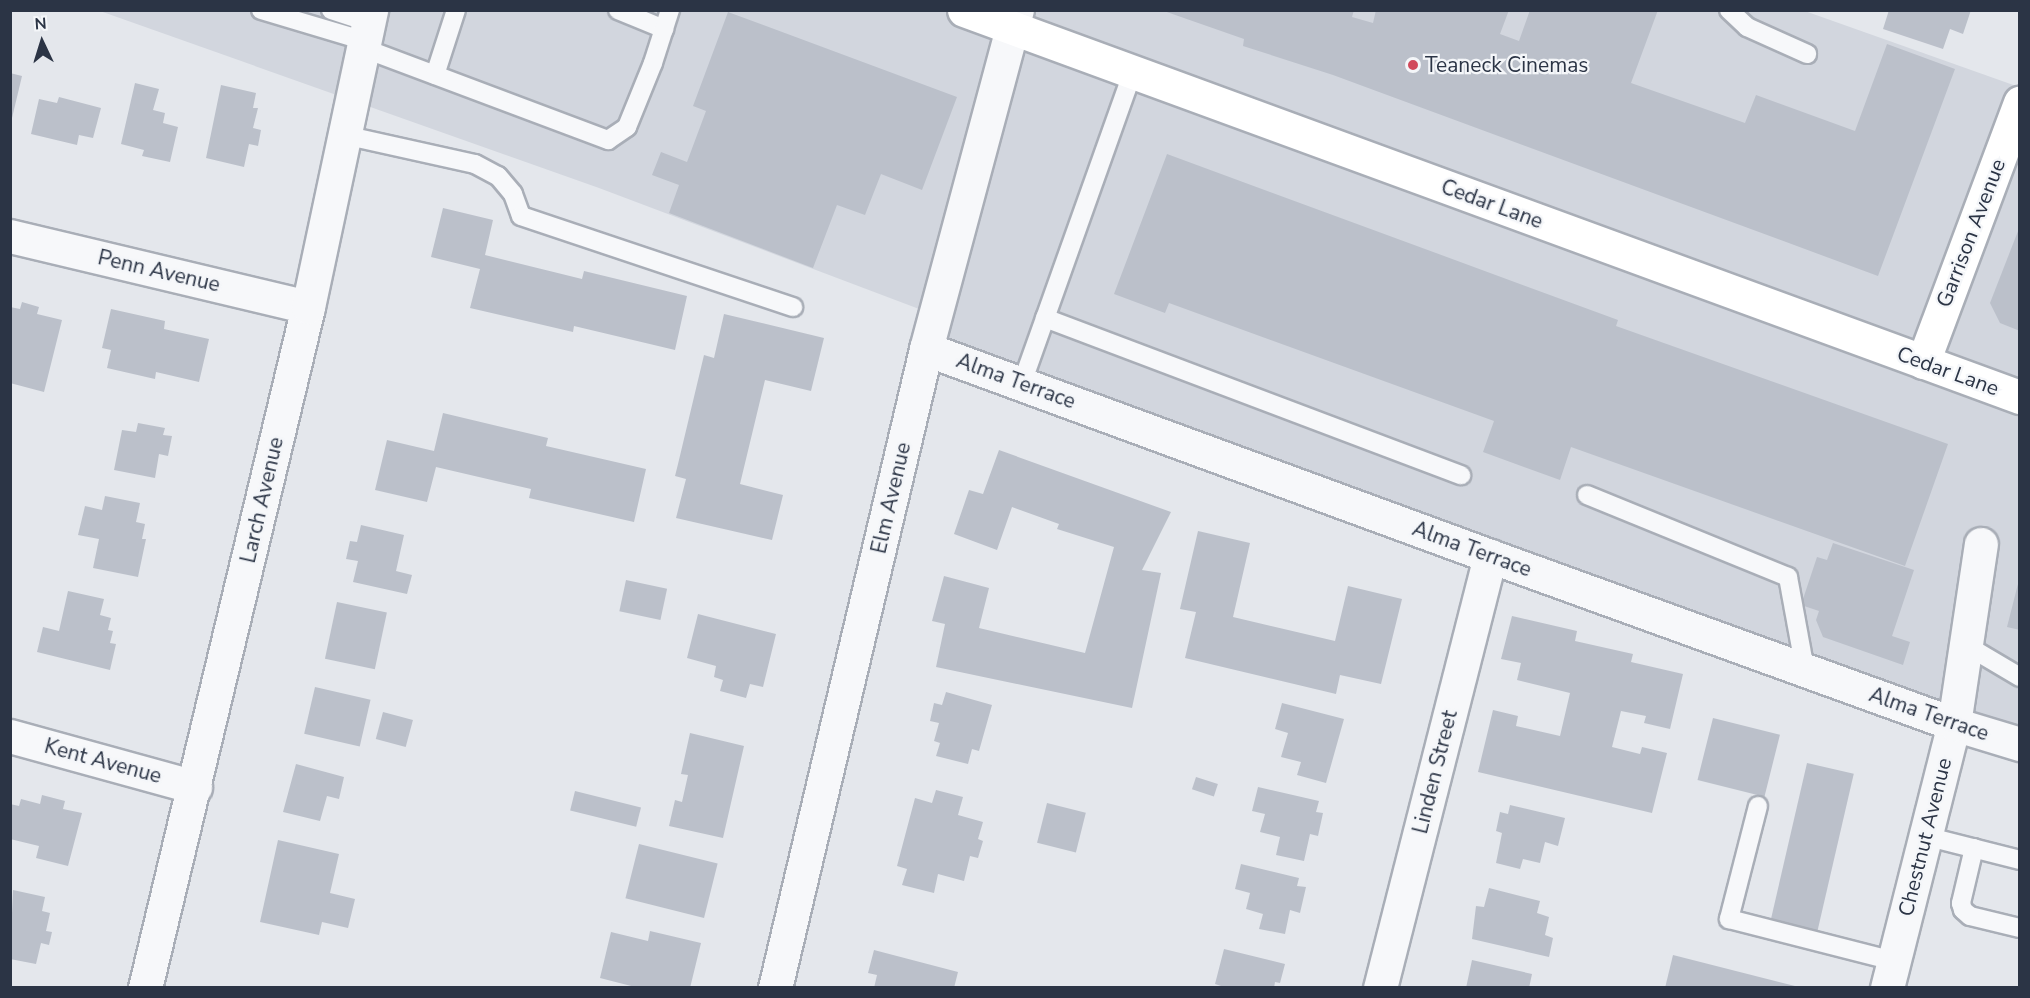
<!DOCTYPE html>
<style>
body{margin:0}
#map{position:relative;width:2030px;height:998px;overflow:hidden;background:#e4e7ec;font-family:"Nunito Sans",sans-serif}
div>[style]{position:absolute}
.built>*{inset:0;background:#d2d6de}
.building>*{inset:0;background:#bbc0ca;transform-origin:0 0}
.roads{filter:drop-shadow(2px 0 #a9aeb7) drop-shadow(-2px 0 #a9aeb7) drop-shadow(0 2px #a9aeb7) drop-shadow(0 -2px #a9aeb7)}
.lane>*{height:18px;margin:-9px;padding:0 9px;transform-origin:9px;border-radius:9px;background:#f7f8fa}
.street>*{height:33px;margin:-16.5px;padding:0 16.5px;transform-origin:16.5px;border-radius:16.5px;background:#f7f8fa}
.secondary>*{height:33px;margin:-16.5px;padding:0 16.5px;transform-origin:16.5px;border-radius:16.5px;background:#fff}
.dots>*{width:16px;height:16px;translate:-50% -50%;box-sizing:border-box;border:3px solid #f4f6f9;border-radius:50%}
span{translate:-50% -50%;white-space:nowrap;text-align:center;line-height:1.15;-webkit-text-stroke:4.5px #f4f6f9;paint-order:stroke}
.poi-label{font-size:21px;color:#2b3445}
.left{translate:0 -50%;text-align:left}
.street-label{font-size:21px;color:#2b3445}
.frame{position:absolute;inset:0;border:12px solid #2b3445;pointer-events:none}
.north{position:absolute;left:12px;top:12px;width:60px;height:60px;-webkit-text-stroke:4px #f4f6f9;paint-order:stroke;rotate:356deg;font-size:16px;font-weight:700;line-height:24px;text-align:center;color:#2b3445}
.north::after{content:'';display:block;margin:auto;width:21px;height:27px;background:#2b3445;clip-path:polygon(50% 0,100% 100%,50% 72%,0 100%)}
</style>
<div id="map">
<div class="built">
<i style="clip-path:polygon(1802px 10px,2019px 87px,2019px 744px,926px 349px,935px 315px,599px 188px,100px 11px)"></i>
</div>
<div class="building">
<i style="clip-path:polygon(1161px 10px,1354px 10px,1352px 17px,1373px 23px,1376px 10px,1509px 10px,1500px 34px,1519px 41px,1530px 10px,1658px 10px,1631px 83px,1745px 123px,1756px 95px,1855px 131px,1887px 44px,1955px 69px,1878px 276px,1333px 75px,1243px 46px,1244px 39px)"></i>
<i style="clip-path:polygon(1889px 10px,1971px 10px,1963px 34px,1950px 29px,1943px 49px,1883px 29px)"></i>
<i style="clip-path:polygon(728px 12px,957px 97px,922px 190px,881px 174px,865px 215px,837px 205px,813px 268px,669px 213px,679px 185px,652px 175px,661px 152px,687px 162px,706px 111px,693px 106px)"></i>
<i style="clip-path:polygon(10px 73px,22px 76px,12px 118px,10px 118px)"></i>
<i style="clip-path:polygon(135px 83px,159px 89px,153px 110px,165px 113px,163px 123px,178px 127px,170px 162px,142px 156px,144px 150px,121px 144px)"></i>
<i style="clip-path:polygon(221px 85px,256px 93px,253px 108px,258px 108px,253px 128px,261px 130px,258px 146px,249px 144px,244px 167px,206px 158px)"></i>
<i style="clip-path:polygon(59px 97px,101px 108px,93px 138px,79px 135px,77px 145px,31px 134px,39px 99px,57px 103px)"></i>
<i style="clip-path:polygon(1167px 154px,1618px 320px,1616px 326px,1948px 444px,1905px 566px,1571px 447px,1560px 480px,1483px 452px,1494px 421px,1169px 303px,1165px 313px,1114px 294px)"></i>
<i style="clip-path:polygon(443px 208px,493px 220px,485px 255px,582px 279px,584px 271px,687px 296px,675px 350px,574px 326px,573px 332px,470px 308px,480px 269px,431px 257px)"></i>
<i style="clip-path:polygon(2020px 226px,2020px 331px,2000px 323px,1990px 303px)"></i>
<i style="clip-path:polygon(22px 302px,39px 307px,37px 314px,62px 320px,44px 392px,10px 383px,10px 307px,20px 309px)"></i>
<i style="clip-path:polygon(111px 309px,165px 321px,164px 329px,209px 339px,199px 382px,156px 372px,155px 379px,107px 368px,111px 350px,102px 348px)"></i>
<i style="clip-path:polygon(724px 314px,824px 338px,811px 391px,765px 380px,740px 484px,783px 495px,772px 540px,676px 518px,686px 479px,675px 476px,678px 464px,704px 355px,714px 358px)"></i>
<i style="clip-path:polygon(443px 413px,548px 438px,546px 446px,646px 469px,634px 522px,529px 498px,531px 489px,436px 467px,427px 502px,375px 490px,387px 440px,434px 451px)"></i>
<i style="clip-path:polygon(138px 423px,165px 428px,163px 435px,172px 436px,168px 456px,159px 454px,155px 478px,114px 470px,122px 430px,136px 432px)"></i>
<i style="clip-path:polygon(999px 450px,1171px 512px,1142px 570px,1161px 573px,1132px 708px,936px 667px,945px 624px,932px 621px,944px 576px,989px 588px,979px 628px,1085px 653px,1114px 547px,1057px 529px,1059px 524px,1012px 507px,997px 550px,954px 534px,969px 490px,983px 494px)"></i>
<i style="clip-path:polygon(105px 496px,140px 503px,136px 522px,145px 524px,142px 539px,146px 539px,138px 577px,93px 568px,99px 539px,78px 535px,85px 506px,102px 510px)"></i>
<i style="clip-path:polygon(361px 525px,404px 535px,396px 571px,412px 575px,407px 594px,353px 582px,358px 561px,346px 559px,350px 541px,357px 542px)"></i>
<i style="clip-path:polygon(1198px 531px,1250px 543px,1233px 617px,1335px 641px,1348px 586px,1402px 599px,1381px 684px,1340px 675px,1336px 694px,1185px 658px,1196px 612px,1180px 609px)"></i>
<i style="clip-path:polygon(1833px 543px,1914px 570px,1892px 636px,1910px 642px,1903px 665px,1823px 637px,1816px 620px,1819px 611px,1801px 605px,1817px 557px,1827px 560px)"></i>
<i style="left:626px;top:580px;width:42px;height:32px;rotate:12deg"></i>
<i style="clip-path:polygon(2019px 580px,2020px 580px,2020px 630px,2007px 627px)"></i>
<i style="clip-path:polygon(68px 591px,104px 599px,100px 615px,111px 618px,108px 630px,113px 631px,110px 643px,116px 644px,110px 670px,37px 652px,43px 627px,59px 631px)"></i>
<i style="left:337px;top:602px;width:51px;height:58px;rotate:12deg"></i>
<i style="clip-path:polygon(698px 614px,776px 634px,763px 687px,750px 684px,746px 698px,720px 691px,723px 680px,714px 677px,716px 666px,687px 658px)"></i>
<i style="clip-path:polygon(1512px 616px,1577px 631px,1575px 641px,1633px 654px,1631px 662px,1683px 674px,1670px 729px,1644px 723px,1646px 716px,1621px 711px,1612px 747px,1640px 754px,1642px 747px,1667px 753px,1652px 813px,1478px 772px,1493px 710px,1518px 716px,1516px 726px,1560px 736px,1570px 693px,1517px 680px,1521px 663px,1501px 659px)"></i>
<i style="left:315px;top:687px;width:57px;height:48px;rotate:13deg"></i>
<i style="clip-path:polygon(946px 692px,992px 705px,979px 751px,972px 749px,968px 764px,936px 756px,940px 743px,934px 741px,939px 723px,930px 721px,934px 703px,942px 705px)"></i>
<i style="clip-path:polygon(1282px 703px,1344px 719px,1326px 783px,1297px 775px,1301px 762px,1281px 757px,1288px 733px,1275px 729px)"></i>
<i style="left:383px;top:712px;width:31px;height:28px;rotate:15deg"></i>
<i style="left:1713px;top:718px;width:69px;height:64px;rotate:14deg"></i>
<i style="clip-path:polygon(690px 733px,744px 746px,723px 838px,669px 826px,675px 800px,682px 802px,688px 775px,681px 774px)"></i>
<i style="left:1807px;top:763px;width:48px;height:166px;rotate:13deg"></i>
<i style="clip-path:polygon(296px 764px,344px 777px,339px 799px,327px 796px,320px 821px,283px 812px)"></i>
<i style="left:1196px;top:777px;width:23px;height:13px;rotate:18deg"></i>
<i style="clip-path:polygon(1258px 787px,1319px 801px,1316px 812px,1323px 813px,1318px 836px,1310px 834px,1304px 861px,1276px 855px,1280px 837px,1260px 832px,1265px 814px,1252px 811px)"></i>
<i style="clip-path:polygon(936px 790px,963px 797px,958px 815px,983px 822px,978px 839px,983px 841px,978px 858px,970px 856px,964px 881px,938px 874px,934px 893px,902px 885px,907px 869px,897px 866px,915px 798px,932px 803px)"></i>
<i style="left:575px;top:791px;width:68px;height:20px;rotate:14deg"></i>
<i style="clip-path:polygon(42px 795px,65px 801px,63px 809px,82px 813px,68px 866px,36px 858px,39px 846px,10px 839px,10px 804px,19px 806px,21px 799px,40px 804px)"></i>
<i style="left:1047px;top:803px;width:40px;height:41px;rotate:14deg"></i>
<i style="clip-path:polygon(1510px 805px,1565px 818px,1558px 846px,1545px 842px,1540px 863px,1523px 859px,1520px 869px,1496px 863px,1502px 833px,1496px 831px,1500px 812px,1508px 814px)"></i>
<i style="clip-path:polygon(278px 840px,339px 854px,330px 893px,355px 899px,348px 928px,322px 922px,319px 935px,260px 922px)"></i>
<i style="left:639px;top:844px;width:81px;height:56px;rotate:14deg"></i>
<i style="clip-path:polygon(1241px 864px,1299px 878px,1297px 886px,1306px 887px,1300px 913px,1290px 910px,1285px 934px,1259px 929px,1263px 914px,1246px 909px,1250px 893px,1235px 889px)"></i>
<i style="clip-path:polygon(1489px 888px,1540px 901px,1537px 913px,1549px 917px,1545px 935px,1553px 938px,1549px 957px,1472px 939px,1476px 906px,1484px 907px)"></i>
<i style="clip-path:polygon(13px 890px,45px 897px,42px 911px,50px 913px,46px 931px,52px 932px,49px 945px,41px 943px,36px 964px,10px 959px)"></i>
<i style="clip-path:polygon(650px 931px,701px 943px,690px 988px,639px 988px,600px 978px,611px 932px,648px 941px)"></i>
<i style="clip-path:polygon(1224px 949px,1285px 964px,1280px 983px,1275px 982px,1274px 988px,1227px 988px,1215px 984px)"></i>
<i style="clip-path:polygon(874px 950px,958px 972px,954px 988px,874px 988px,877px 975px,868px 973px)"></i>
<i style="clip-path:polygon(1673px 955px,1799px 987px,1799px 988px,1665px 988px)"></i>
<i style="clip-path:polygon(1472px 960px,1532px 974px,1529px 988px,1466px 988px)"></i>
</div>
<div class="roads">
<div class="lane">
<i style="left:261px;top:10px;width:109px;rotate:16.6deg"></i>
<i style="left:331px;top:10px;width:40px;rotate:18deg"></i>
<i style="left:618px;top:10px;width:50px;rotate:22.4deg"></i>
<i style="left:1729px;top:10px;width:25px;rotate:43deg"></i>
<i style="left:1747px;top:27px;width:66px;rotate:24.2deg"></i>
<i style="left:363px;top:48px;width:262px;rotate:20.6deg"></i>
<i style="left:608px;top:140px;width:23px;rotate:-34deg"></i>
<i style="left:627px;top:127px;width:69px;rotate:-67.9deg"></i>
<i style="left:653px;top:63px;width:56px;rotate:-72.2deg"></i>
<i style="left:435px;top:75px;width:68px;rotate:-72.1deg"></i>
<i style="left:344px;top:135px;width:134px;rotate:12.5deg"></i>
<i style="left:475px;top:164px;width:26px;rotate:28deg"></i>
<i style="left:498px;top:176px;width:23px;rotate:50deg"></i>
<i style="left:513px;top:194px;width:23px;rotate:70deg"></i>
<i style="left:521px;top:216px;width:287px;rotate:18.5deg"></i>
<i style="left:1045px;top:318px;width:445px;rotate:20.7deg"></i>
<i style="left:1022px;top:383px;width:330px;rotate:-70.4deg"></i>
<i style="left:1587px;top:495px;width:217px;rotate:22.2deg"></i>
<i style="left:1788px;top:577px;width:95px;rotate:79.6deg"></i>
<i style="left:1966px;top:645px;width:63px;rotate:30.7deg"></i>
<i style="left:1758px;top:806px;width:117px;rotate:104.4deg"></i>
<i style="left:1729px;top:919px;width:170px;rotate:14.3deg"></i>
<i style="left:1925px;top:836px;width:98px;rotate:14.2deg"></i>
<i style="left:1974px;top:848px;width:57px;rotate:103.3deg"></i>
<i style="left:1961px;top:903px;width:7px;rotate:74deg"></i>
<i style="left:1963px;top:910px;width:9px;rotate:41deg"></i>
<i style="left:1970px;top:916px;width:51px;rotate:13.5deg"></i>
</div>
<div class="street">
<i style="left:10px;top:236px;width:306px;rotate:13.4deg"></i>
<i style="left:926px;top:349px;width:601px;rotate:20.15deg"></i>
<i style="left:1490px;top:556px;width:493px;rotate:19.9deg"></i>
<i style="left:1954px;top:724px;width:69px;rotate:16.9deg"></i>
<i style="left:10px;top:736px;width:192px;rotate:15.4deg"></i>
<i style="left:145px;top:988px;width:700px;rotate:-76.54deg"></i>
<i style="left:308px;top:307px;width:304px;rotate:-78deg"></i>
<i style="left:775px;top:988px;width:657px;rotate:-76.7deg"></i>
<i style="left:926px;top:349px;width:351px;rotate:-75deg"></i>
<i style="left:1380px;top:988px;width:446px;rotate:-75.7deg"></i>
<i style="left:1887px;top:988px;width:272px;rotate:-75.8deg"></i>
<i style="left:1954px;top:724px;width:182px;rotate:-81.5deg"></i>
</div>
<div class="secondary">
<i style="left:964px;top:10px;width:1125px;rotate:20.13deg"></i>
<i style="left:1923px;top:362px;width:277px;rotate:-69.5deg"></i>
</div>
</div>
<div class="dots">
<i style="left:1413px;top:65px;background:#d1495b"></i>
</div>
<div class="poi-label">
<span class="left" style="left:1425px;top:65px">Teaneck Cinemas</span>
</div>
<div class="street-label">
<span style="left:1492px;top:204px;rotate:20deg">Cedar Lane</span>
<span style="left:1971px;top:233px;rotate:-69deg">Garrison Avenue</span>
<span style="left:159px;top:271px;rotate:13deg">Penn Avenue</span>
<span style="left:1948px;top:371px;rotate:20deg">Cedar Lane</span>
<span style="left:1016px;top:381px;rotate:20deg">Alma Terrace</span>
<span style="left:891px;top:498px;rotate:-77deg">Elm Avenue</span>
<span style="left:262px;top:500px;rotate:-77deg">Larch Avenue</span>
<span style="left:1472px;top:549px;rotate:20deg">Alma Terrace</span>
<span style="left:1929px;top:714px;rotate:19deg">Alma Terrace</span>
<span style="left:103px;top:761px;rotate:15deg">Kent Avenue</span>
<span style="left:1435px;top:772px;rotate:-76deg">Linden Street</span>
<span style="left:1925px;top:837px;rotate:-76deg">Chestnut Avenue</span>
</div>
<div class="frame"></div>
<div class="north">N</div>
</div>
